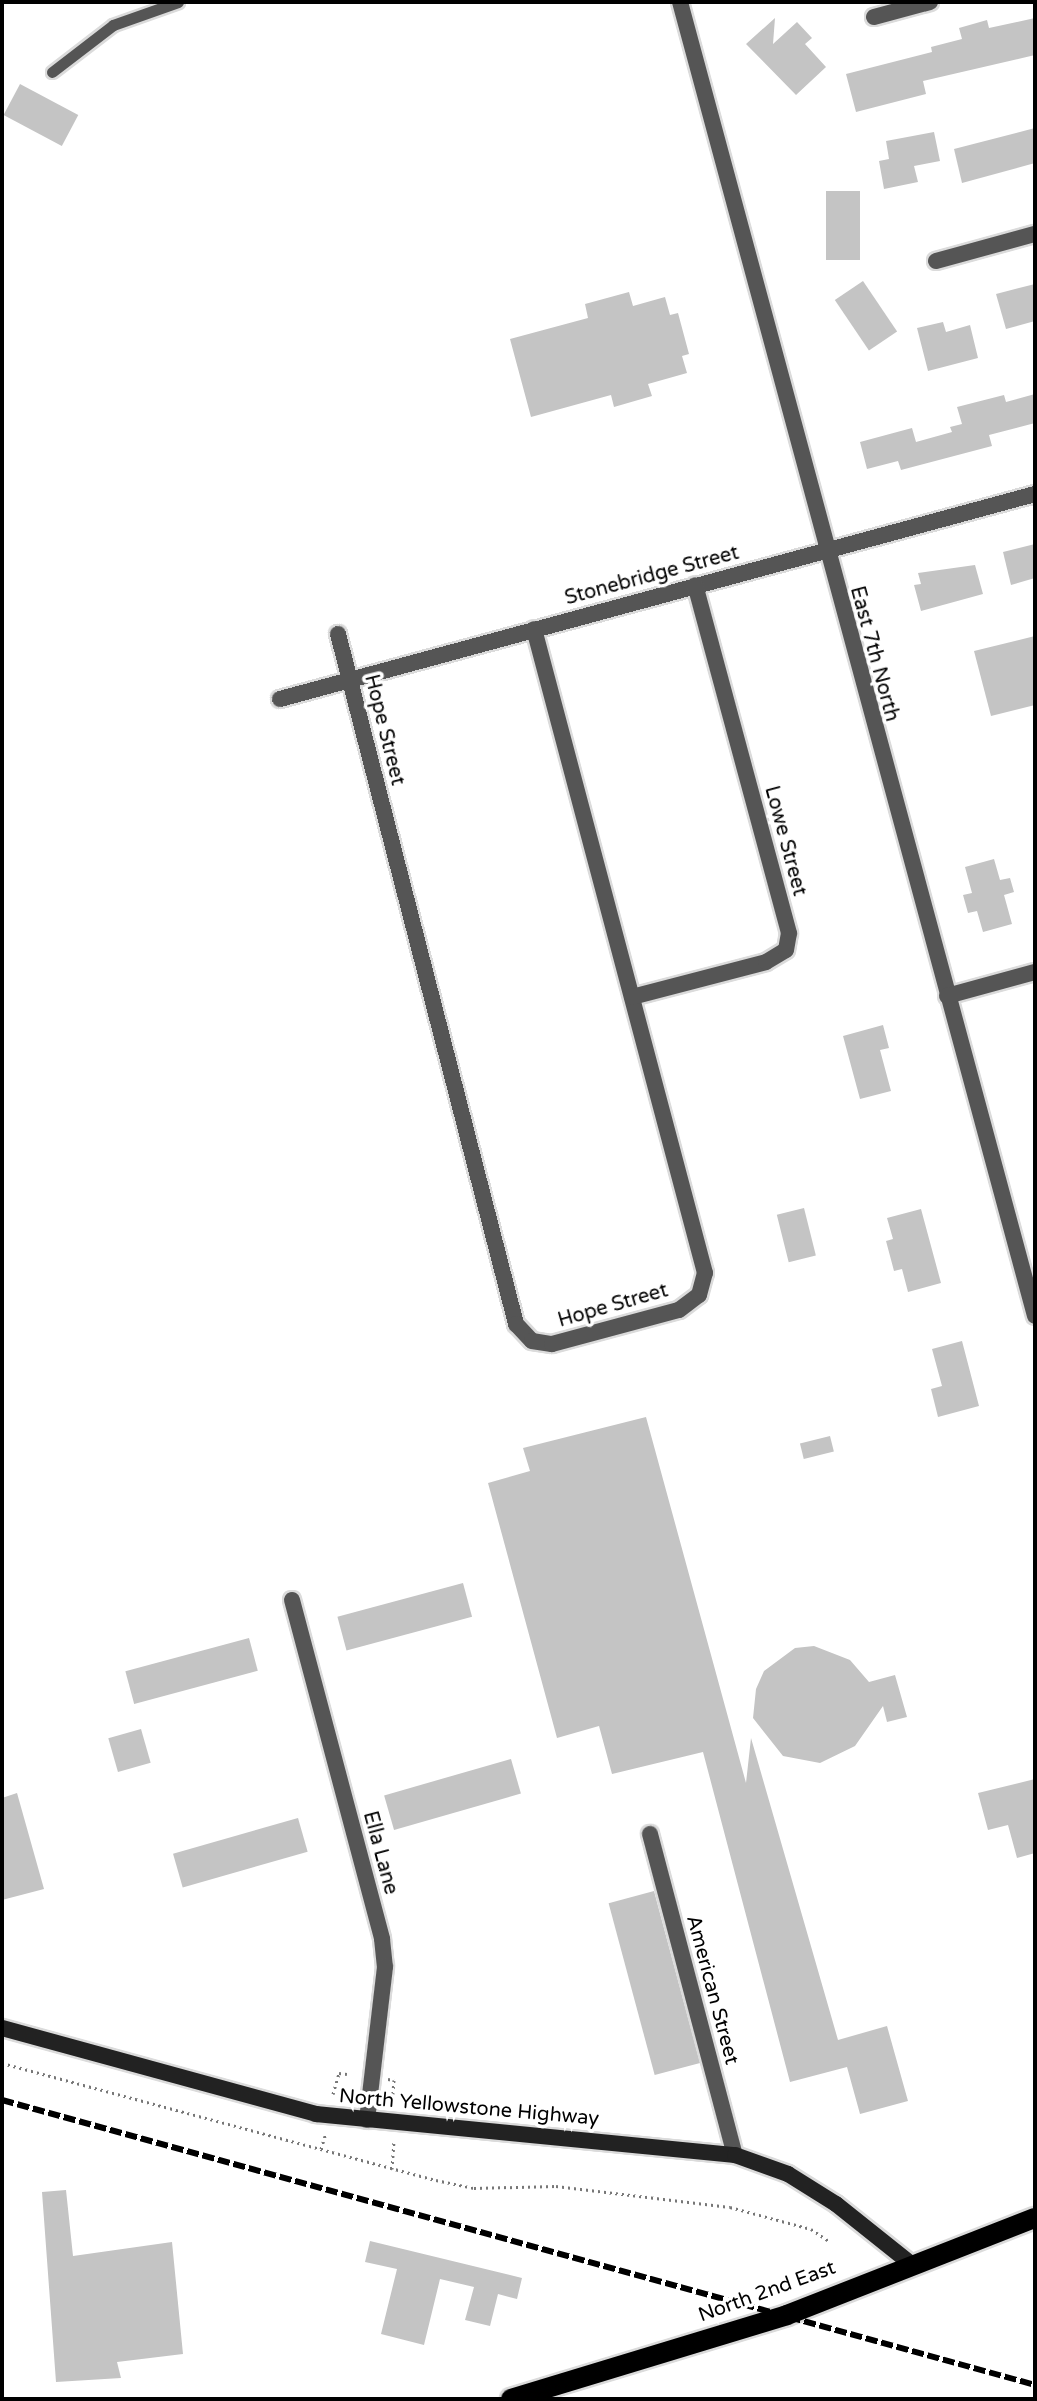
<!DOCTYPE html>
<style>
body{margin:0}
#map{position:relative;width:1037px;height:2401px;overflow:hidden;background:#fff;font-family:"Varela Round",sans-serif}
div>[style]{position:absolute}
.building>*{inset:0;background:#c4c4c4;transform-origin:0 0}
.path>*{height:3px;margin-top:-1.5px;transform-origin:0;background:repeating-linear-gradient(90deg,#777 0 2px,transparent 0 6px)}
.roads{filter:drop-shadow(2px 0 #dbdbdb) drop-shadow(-2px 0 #dbdbdb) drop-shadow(0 2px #dbdbdb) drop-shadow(0 -2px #dbdbdb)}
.service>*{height:11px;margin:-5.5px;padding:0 5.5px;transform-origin:5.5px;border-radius:5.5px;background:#555}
.minor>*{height:16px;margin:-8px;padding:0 8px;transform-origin:8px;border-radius:8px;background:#555}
.secondary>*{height:16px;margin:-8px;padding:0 8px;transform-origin:8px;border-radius:8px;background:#222}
.primary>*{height:20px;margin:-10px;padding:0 10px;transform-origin:10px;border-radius:10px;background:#000}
.rail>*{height:6px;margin-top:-3px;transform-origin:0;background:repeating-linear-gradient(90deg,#000 0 12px,transparent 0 16px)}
span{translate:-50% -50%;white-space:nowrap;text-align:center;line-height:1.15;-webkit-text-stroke:7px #fff;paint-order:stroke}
.street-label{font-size:20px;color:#000}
.frame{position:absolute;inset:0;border:4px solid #000;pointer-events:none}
</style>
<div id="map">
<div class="building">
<i style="clip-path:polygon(775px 18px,773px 44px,797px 22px,812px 38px,805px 44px,826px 67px,796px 95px,746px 44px)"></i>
<i style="clip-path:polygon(1035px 18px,1035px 55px,923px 81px,926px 94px,856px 112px,846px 74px,932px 52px,931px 47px,962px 39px,959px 28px,987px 20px,989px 28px)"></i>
<i style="left:20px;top:84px;width:66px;height:35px;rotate:28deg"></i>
<i style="clip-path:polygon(1035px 128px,1035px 163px,962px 183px,954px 149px)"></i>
<i style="clip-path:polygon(934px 132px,940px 161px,914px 166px,918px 182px,884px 189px,879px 161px,889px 159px,886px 141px)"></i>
<i style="left:826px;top:191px;width:34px;height:69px"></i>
<i style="left:863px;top:281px;width:61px;height:34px;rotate:56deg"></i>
<i style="clip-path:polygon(1035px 284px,1035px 321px,1006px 329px,996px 294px)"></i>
<i style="clip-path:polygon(629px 292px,633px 306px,665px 297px,670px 315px,678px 313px,689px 354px,682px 356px,687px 373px,648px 384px,652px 396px,614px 407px,611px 395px,531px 417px,510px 339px,588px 318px,585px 304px)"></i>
<i style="clip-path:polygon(943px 322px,946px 332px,970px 325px,978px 358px,928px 371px,917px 328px)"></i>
<i style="clip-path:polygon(1035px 394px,1035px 423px,989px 435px,992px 446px,901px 470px,898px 461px,867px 469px,860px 442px,912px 428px,916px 442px,952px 432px,950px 427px,962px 424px,957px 407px,1004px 395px,1006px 402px)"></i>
<i style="clip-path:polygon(1035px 544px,1035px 578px,1011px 585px,1003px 552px)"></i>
<i style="clip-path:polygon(975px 565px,983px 594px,921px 611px,914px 585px,921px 584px,918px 573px)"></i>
<i style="clip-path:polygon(1035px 636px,1035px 705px,991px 716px,974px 651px)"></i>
<i style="clip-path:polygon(994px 859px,1000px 880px,1010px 878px,1014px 892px,1004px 895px,1012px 924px,983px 932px,977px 911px,968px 913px,963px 895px,972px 893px,965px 867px)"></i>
<i style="clip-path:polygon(883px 1025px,889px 1048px,880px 1050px,891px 1091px,860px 1099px,843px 1036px)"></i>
<i style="left:804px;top:1208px;width:49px;height:28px;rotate:76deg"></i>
<i style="clip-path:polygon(921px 1209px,941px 1283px,908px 1292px,902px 1269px,894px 1271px,886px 1241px,893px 1239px,887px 1218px)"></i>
<i style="clip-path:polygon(962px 1341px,979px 1406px,938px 1417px,931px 1389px,942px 1386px,932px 1349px)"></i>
<i style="clip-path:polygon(646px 1417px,746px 1783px,751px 1738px,838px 2040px,887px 2026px,908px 2101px,860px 2114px,847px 2067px,790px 2082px,703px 1752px,612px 1774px,599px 1726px,557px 1738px,488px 1483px,530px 1471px,523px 1448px)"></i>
<i style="left:830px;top:1436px;width:16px;height:31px;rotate:76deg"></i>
<i style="left:463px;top:1583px;width:35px;height:130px;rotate:75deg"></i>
<i style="left:249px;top:1638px;width:34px;height:128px;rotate:75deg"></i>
<i style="clip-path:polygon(814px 1646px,850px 1660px,869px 1682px,895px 1675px,907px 1717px,887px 1722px,883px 1706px,855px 1746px,820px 1763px,783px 1756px,753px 1718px,756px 1689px,764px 1671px,795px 1648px)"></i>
<i style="left:141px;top:1729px;width:35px;height:34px;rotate:74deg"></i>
<i style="left:511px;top:1759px;width:36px;height:132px;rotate:74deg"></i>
<i style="clip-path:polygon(1035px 1779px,1035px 1853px,1017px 1858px,1008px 1825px,988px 1830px,978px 1793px)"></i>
<i style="clip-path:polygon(17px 1793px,44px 1889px,2px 1900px,2px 1798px)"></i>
<i style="left:298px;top:1818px;width:35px;height:130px;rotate:74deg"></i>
<i style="left:654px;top:1891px;width:178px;height:47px;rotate:75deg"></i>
<i style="clip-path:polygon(66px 2190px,73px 2256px,172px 2242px,183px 2354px,117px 2362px,121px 2378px,56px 2382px,42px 2192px)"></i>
<i style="clip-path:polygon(370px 2241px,522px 2278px,517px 2299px,498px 2294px,490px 2326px,465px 2320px,474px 2287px,440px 2279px,424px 2345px,381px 2334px,397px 2269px,365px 2262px)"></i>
</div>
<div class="path">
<i style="left:2px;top:2063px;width:449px;rotate:15.1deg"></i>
<i style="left:436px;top:2180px;width:39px;rotate:12deg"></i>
<i style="left:474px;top:2188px;width:82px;rotate:-1.4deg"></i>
<i style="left:556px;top:2186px;width:175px;rotate:6.9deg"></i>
<i style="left:730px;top:2207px;width:84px;rotate:15.2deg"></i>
<i style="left:811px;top:2229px;width:22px;rotate:34deg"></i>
<i style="left:388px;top:2079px;width:6px;rotate:9deg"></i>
<i style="left:394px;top:2080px;width:22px;rotate:95deg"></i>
<i style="left:333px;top:2094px;width:22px;rotate:-74deg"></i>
<i style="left:339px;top:2073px;width:8px;rotate:7deg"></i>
<i style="left:321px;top:2149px;width:17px;rotate:-73deg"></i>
<i style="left:392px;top:2169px;width:27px;rotate:-86deg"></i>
</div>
<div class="roads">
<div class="service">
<i style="left:52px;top:72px;width:77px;rotate:-37.6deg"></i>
<i style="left:113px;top:25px;width:69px;rotate:-19.5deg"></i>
</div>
<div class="minor">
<i style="left:680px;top:2px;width:1361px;rotate:74.88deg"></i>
<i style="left:874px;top:17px;width:58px;rotate:-15deg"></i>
<i style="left:936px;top:261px;width:103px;rotate:-15.3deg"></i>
<i style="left:338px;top:634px;width:713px;rotate:75.53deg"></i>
<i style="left:516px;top:1324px;width:23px;rotate:47deg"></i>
<i style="left:532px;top:1341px;width:20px;rotate:9deg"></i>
<i style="left:552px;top:1344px;width:131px;rotate:-15deg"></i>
<i style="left:679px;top:1310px;width:25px;rotate:-37deg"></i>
<i style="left:699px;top:1295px;width:23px;rotate:-75deg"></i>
<i style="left:705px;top:1273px;width:666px;rotate:-104.87deg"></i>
<i style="left:280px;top:699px;width:782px;rotate:-15.19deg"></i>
<i style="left:947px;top:996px;width:91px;rotate:-15.3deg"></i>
<i style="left:632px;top:997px;width:138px;rotate:-14.6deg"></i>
<i style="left:766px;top:962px;width:23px;rotate:-31deg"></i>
<i style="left:786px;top:950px;width:17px;rotate:-80deg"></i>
<i style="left:789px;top:933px;width:360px;rotate:-105.1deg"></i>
<i style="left:292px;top:1600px;width:351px;rotate:75.1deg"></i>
<i style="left:382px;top:1939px;width:28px;rotate:84deg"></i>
<i style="left:385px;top:1967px;width:154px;rotate:96.7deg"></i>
<i style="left:650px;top:1834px;width:332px;rotate:75.2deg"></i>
</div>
<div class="secondary">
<i style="left:2px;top:2028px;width:326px;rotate:15.3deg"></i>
<i style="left:316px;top:2114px;width:421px;rotate:5.6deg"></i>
<i style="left:735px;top:2155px;width:56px;rotate:19.7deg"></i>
<i style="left:788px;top:2174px;width:57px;rotate:32deg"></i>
<i style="left:836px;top:2204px;width:95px;rotate:38.6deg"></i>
</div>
<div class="primary">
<i style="left:511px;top:2399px;width:288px;rotate:-16.9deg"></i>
<i style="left:787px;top:2315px;width:266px;rotate:-21.4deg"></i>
</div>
</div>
<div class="rail">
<i style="left:2px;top:2100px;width:1072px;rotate:15.42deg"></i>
</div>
<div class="street-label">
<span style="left:652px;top:576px;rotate:-15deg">Stonebridge Street</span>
<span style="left:874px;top:654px;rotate:75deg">East 7th North</span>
<span style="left:384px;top:730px;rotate:76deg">Hope Street</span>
<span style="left:785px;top:841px;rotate:75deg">Lowe Street</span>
<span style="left:613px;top:1306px;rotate:-16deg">Hope Street</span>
<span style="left:380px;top:1853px;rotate:75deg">Ella Lane</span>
<span style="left:712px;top:1990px;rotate:75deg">American Street</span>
<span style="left:469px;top:2108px;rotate:5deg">North Yellowstone Highway</span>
<span style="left:767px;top:2292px;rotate:-20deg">North 2nd East</span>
</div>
<div class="frame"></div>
</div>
